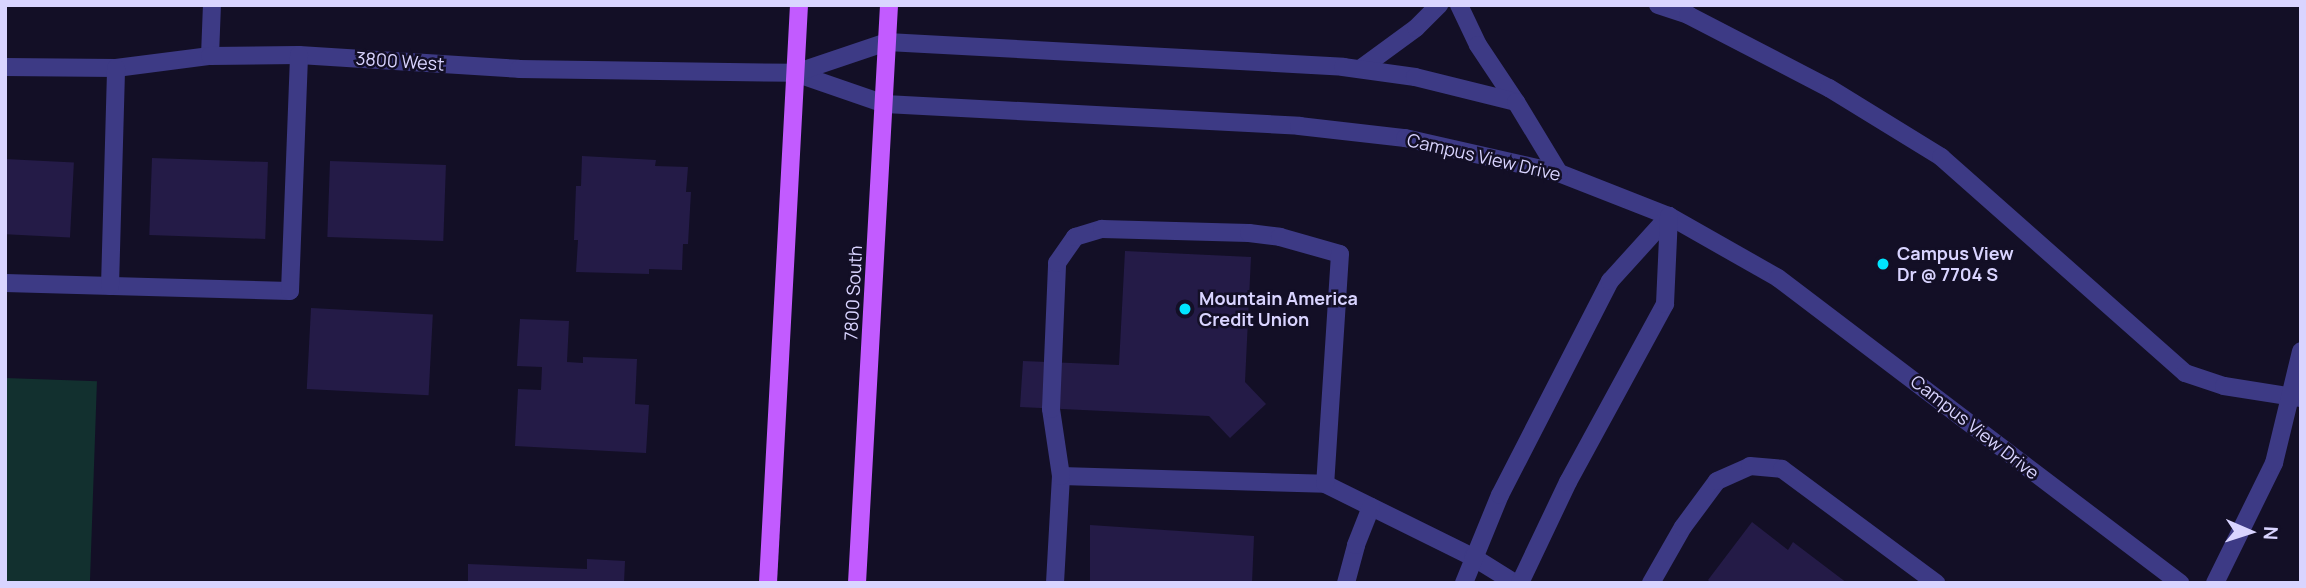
<!DOCTYPE html>
<style>
body{margin:0}
#map{position:relative;width:2306px;height:588px;overflow:hidden;background:#130f26;font-family:Manrope,sans-serif}
div>[style]{position:absolute}
.green>*{inset:0;background:#12302f;transform-origin:0 0}
.building>*{inset:0;background:#241b47;transform-origin:0 0}
.minor>*{height:18px;margin:-9px;padding:0 9px;transform-origin:9px;border-radius:9px;background:#3d3a85}
.major>*{height:18px;margin:-9px;padding:0 9px;transform-origin:9px;border-radius:9px;background:#c25bff}
.dots>*{width:19px;height:19px;translate:-50% -50%;box-sizing:border-box;border:4px solid #130f26;border-radius:50%}
span{translate:-50% -50%;white-space:nowrap;text-align:center;line-height:1.15;-webkit-text-stroke:5px #130f26;paint-order:stroke}
.street-label{font-size:18px;color:#d9d4ff}
.poi-label{font-size:18px;color:#d9d4ff;font-weight:700}
.left{translate:0 -50%;text-align:left}
.frame{position:absolute;inset:0;border:7px solid #d9d4ff;pointer-events:none}
.north{position:absolute;left:2215px;top:497px;width:70px;height:70px;-webkit-text-stroke:5px #130f26;paint-order:stroke;rotate:93deg;font-size:19px;font-weight:700;line-height:28px;text-align:center;color:#d9d4ff}
.north::after{content:'';display:block;margin:auto;width:24px;height:32px;background:#d9d4ff;clip-path:polygon(50% 0,100% 100%,50% 72%,0 100%)}
</style>
<div id="map">
<div class="green">
<i style="left:5px;top:378px;width:92px;height:205px;rotate:2deg"></i>
</div>
<div class="building">
<i style="clip-path:polygon(582px 156px,656px 160px,655px 166px,688px 167px,686px 192px,691px 192px,688px 244px,683px 244px,682px 270px,649px 269px,649px 274px,576px 272px,578px 240px,574px 240px,576px 186px,581px 186px)"></i>
<i style="left:152px;top:158px;width:116px;height:77px;rotate:2deg"></i>
<i style="left:5px;top:159px;width:69px;height:75px;rotate:3deg"></i>
<i style="left:330px;top:161px;width:116px;height:76px;rotate:2deg"></i>
<i style="clip-path:polygon(1125px 251px,1251px 257px,1245px 382px,1266px 404px,1230px 438px,1209px 416px,1020px 407px,1023px 361px,1119px 365px)"></i>
<i style="left:311px;top:308px;width:122px;height:81px;rotate:3deg"></i>
<i style="clip-path:polygon(520px 319px,569px 321px,567px 362px,583px 363px,583px 357px,637px 359px,635px 404px,649px 405px,646px 453px,515px 446px,518px 389px,541px 390px,542px 367px,517px 366px)"></i>
<i style="clip-path:polygon(1752px 522px,1788px 550px,1793px 542px,1847px 583px,1711px 583px,1708px 580px)"></i>
<i style="clip-path:polygon(1090px 525px,1254px 536px,1252px 583px,1090px 583px)"></i>
<i style="clip-path:polygon(587px 559px,625px 561px,624px 583px,468px 583px,468px 564px,587px 569px)"></i>
</div>
<div class="minor">
<i style="left:1459px;top:5px;width:44px;rotate:64.6deg"></i>
<i style="left:1478px;top:45px;width:69px;rotate:56.3deg"></i>
<i style="left:1658px;top:5px;width:32px;rotate:18deg"></i>
<i style="left:1688px;top:15px;width:159px;rotate:27.4deg"></i>
<i style="left:1829px;top:88px;width:132px;rotate:31.6deg"></i>
<i style="left:1941px;top:157px;width:326px;rotate:41.5deg"></i>
<i style="left:2185px;top:373px;width:41px;rotate:18.4deg"></i>
<i style="left:2224px;top:386px;width:78px;rotate:8.9deg"></i>
<i style="left:210px;top:56px;width:51px;rotate:-87.8deg"></i>
<i style="left:5px;top:67px;width:111px;rotate:0.5deg"></i>
<i style="left:116px;top:68px;width:95px;rotate:-7.3deg"></i>
<i style="left:210px;top:56px;width:89px;rotate:-0.6deg"></i>
<i style="left:299px;top:55px;width:220px;rotate:3.6deg"></i>
<i style="left:519px;top:69px;width:276px;rotate:0.8deg"></i>
<i style="left:795px;top:73px;width:95px;rotate:19deg"></i>
<i style="left:885px;top:104px;width:415px;rotate:3deg"></i>
<i style="left:1299px;top:126px;width:107px;rotate:6.5deg"></i>
<i style="left:1405px;top:138px;width:158px;rotate:12.8deg"></i>
<i style="left:1559px;top:173px;width:118px;rotate:21.4deg"></i>
<i style="left:1669px;top:216px;width:125px;rotate:29.6deg"></i>
<i style="left:1778px;top:278px;width:505px;rotate:37.19deg"></i>
<i style="left:1360px;top:69px;width:69px;rotate:-36.2deg"></i>
<i style="left:1416px;top:28px;width:33px;rotate:-45deg"></i>
<i style="left:795px;top:73px;width:97px;rotate:-18.6deg"></i>
<i style="left:887px;top:42px;width:457px;rotate:3.1deg"></i>
<i style="left:1343px;top:67px;width:73px;rotate:7.9deg"></i>
<i style="left:1415px;top:77px;width:104px;rotate:13.9deg"></i>
<i style="left:1516px;top:102px;width:83px;rotate:58.8deg"></i>
<i style="left:5px;top:283px;width:285px;rotate:1.6deg"></i>
<i style="left:290px;top:291px;width:236px;rotate:-87.8deg"></i>
<i style="left:110px;top:286px;width:218px;rotate:-88.4deg"></i>
<i style="left:1061px;top:476px;width:264px;rotate:1.7deg"></i>
<i style="left:1325px;top:484px;width:165px;rotate:26.3deg"></i>
<i style="left:1473px;top:557px;width:49px;rotate:31.8deg"></i>
<i style="left:1055px;top:583px;width:107px;rotate:-86.8deg"></i>
<i style="left:1061px;top:476px;width:68px;rotate:-98.5deg"></i>
<i style="left:1051px;top:409px;width:146px;rotate:-87.6deg"></i>
<i style="left:1057px;top:263px;width:32px;rotate:-55deg"></i>
<i style="left:1075px;top:237px;width:28px;rotate:-17deg"></i>
<i style="left:1102px;top:229px;width:147px;rotate:1.6deg"></i>
<i style="left:1249px;top:233px;width:31px;rotate:7deg"></i>
<i style="left:1280px;top:237px;width:62px;rotate:15.8deg"></i>
<i style="left:1340px;top:254px;width:230px;rotate:93.7deg"></i>
<i style="left:1346px;top:583px;width:39px;rotate:-75deg"></i>
<i style="left:1356px;top:545px;width:41px;rotate:-68.5deg"></i>
<i style="left:1464px;top:583px;width:95px;rotate:-67.8deg"></i>
<i style="left:1500px;top:495px;width:241px;rotate:-62.8deg"></i>
<i style="left:1610px;top:281px;width:88px;rotate:-47.8deg"></i>
<i style="left:1520px;top:583px;width:112px;rotate:-64.6deg"></i>
<i style="left:1568px;top:482px;width:203px;rotate:-61.4deg"></i>
<i style="left:1665px;top:304px;width:88px;rotate:-87.4deg"></i>
<i style="left:1651px;top:583px;width:64px;rotate:-60.3deg"></i>
<i style="left:1683px;top:527px;width:57px;rotate:-53.5deg"></i>
<i style="left:1717px;top:481px;width:36px;rotate:-24deg"></i>
<i style="left:1750px;top:466px;width:32px;rotate:5deg"></i>
<i style="left:1782px;top:469px;width:192px;rotate:36.5deg"></i>
<i style="left:2215px;top:583px;width:134px;rotate:-63.8deg"></i>
<i style="left:2274px;top:463px;width:115px;rotate:-76.4deg"></i>
</div>
<div class="major">
<i style="left:768px;top:583px;width:579px;rotate:-86.93deg"></i>
<i style="left:857px;top:583px;width:579px;rotate:-86.83deg"></i>
</div>
<div class="dots">
<i style="left:1883px;top:264px;background:#00e5ff"></i>
<i style="left:1185px;top:309px;background:#00e5ff"></i>
</div>
<div class="street-label">
<span style="left:400px;top:61px;rotate:4deg">3800 West</span>
<span style="left:1484px;top:157px;rotate:13deg">Campus View Drive</span>
<span style="left:853px;top:293px;rotate:-87deg">7800 South</span>
<span style="left:1975px;top:427px;rotate:38deg">Campus View Drive</span>
</div>
<div class="poi-label">
<span class="left" style="left:1897px;top:264px">Campus View<br>Dr @ 7704 S</span>
<span class="left" style="left:1199px;top:309px">Mountain America<br>Credit Union</span>
</div>
<div class="frame"></div>
<div class="north">N</div>
</div>
